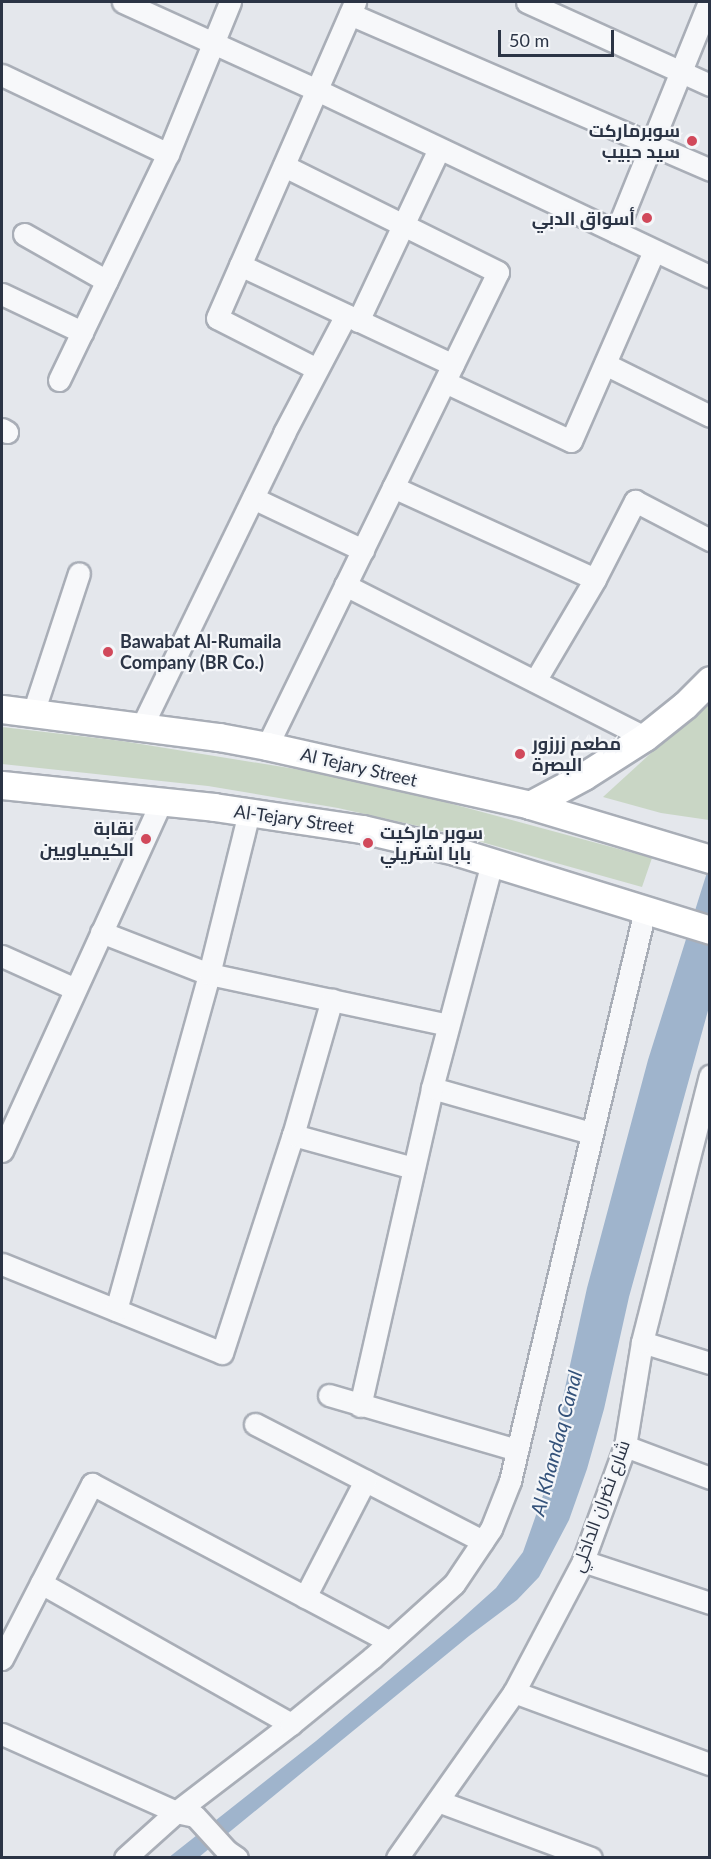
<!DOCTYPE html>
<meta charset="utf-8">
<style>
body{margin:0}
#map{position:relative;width:711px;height:1859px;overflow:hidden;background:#e4e7ec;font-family:Lato,Cairo,sans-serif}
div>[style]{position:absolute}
.green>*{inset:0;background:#c9d6c5}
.water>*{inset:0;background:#9fb4cc}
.roads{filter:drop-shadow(2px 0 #a9aeb7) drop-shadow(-2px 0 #a9aeb7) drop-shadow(0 2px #a9aeb7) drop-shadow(0 -2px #a9aeb7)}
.minor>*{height:21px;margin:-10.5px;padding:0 10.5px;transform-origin:10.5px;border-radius:10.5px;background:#f7f8fa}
.major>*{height:27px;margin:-13.5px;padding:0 13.5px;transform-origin:13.5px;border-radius:13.5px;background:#fff}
.dots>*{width:16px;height:16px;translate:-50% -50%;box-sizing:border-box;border:3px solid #f4f6f9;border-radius:50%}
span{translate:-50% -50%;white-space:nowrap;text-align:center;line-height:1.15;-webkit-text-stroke:4.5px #f4f6f9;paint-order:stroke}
.poi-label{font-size:18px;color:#2b3445;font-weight:700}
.right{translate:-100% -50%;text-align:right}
.left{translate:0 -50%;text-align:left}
.street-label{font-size:18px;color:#2b3445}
.water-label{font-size:20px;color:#34527a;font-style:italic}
.frame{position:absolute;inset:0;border:3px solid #2b3445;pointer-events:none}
.scale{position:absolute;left:498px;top:30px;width:116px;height:27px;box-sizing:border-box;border:3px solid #2b3445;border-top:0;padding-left:8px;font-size:18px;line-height:21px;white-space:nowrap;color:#2b3445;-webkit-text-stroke:4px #f4f6f9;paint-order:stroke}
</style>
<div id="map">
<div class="green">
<i style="clip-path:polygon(709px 700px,709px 820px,661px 813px,603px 797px)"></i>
<i style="clip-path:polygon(2px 727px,122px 741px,326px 774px,430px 798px,652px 858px,642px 887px,449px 833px,338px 808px,208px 786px,2px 764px)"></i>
</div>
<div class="water">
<i style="clip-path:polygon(709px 866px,709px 1007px,629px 1297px,604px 1409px,587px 1469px,569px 1520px,539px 1577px,517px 1600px,469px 1636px,199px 1857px,168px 1858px,316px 1741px,457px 1623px,496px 1588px,523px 1552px,554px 1464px,561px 1406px,587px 1288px,648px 1060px)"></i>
</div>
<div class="roads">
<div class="minor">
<i style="left:123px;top:2px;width:213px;rotate:24.4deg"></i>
<i style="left:317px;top:90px;width:435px;rotate:25.4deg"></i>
<i style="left:527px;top:2px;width:201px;rotate:24.4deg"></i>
<i style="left:350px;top:14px;width:392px;rotate:23.4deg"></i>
<i style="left:2px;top:75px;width:184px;rotate:25.4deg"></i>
<i style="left:616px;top:232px;width:248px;rotate:-68deg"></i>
<i style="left:24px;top:234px;width:95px;rotate:29.5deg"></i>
<i style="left:240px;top:265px;width:235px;rotate:25.1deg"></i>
<i style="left:2px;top:294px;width:89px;rotate:25.4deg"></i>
<i style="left:358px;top:321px;width:190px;rotate:-64.8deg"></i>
<i style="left:605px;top:364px;width:117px;rotate:26.3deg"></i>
<i style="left:317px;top:369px;width:112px;rotate:-153deg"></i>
<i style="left:217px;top:318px;width:345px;rotate:-66.4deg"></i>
<i style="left:59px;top:380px;width:251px;rotate:-64.3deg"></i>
<i style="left:168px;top:154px;width:164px;rotate:-67.8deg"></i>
<i style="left:445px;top:382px;width:139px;rotate:25.1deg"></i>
<i style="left:571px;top:441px;width:207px;rotate:-66.4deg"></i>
<i style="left:2px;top:429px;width:6px;rotate:31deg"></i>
<i style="left:393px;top:487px;width:222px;rotate:24.5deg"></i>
<i style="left:253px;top:498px;width:122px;rotate:25.3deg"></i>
<i style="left:345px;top:585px;width:336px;rotate:26.9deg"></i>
<i style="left:535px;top:681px;width:118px;rotate:-59.5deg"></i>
<i style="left:595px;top:579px;width:88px;rotate:-62.9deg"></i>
<i style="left:635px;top:501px;width:85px;rotate:27.5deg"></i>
<i style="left:33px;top:713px;width:147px;rotate:-71.8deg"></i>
<i style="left:142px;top:726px;width:326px;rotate:-64.1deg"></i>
<i style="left:284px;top:433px;width:133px;rotate:-62.3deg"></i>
<i style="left:267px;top:746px;width:527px;rotate:-64.02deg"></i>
<i style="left:498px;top:272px;width:239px;rotate:-153.6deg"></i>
<i style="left:101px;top:932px;width:116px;rotate:21.3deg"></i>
<i style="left:209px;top:974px;width:244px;rotate:12deg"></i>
<i style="left:2px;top:956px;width:80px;rotate:24.3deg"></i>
<i style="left:432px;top:1088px;width:165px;rotate:15.8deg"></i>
<i style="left:293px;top:1135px;width:125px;rotate:15.3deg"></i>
<i style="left:2px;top:1151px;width:384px;rotate:-65.5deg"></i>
<i style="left:2px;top:1264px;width:237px;rotate:22deg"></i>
<i style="left:222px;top:1353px;width:229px;rotate:-72deg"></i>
<i style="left:293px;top:1135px;width:141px;rotate:-74deg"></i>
<i style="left:116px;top:1310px;width:349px;rotate:-74.5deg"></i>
<i style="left:209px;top:974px;width:167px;rotate:-76.1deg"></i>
<i style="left:642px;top:1342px;width:71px;rotate:17.2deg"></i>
<i style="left:329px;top:1395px;width:196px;rotate:16.3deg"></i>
<i style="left:360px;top:1406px;width:326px;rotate:-77.2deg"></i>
<i style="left:432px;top:1088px;width:234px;rotate:-75.1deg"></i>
<i style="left:255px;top:1424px;width:256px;rotate:27.2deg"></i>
<i style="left:625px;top:1446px;width:91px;rotate:20.6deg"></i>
<i style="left:583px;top:1561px;width:134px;rotate:18.3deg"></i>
<i style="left:41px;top:1583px;width:287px;rotate:29.4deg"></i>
<i style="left:305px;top:1597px;width:131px;rotate:-62.7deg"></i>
<i style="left:2px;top:1659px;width:197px;rotate:-62.8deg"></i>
<i style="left:92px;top:1484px;width:337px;rotate:27.9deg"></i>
<i style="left:514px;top:1692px;width:209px;rotate:20.2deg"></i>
<i style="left:2px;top:1734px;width:191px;rotate:24.1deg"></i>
<i style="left:176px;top:1812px;width:19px;rotate:12deg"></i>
<i style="left:195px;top:1816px;width:47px;rotate:47.6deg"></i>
<i style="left:227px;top:1851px;width:12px;rotate:35deg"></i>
<i style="left:438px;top:1801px;width:163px;rotate:20.4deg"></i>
<i style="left:125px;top:1858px;width:69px;rotate:-42deg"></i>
<i style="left:176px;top:1812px;width:145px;rotate:-37.4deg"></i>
<i style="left:291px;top:1724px;width:104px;rotate:-39.2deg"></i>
<i style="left:372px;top:1658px;width:110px;rotate:-42.1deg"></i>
<i style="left:454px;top:1584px;width:66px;rotate:-56.1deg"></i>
<i style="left:491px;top:1529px;width:52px;rotate:-68.4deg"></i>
<i style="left:510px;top:1481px;width:587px;rotate:-76.7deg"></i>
<i style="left:397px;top:1858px;width:203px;rotate:-54.8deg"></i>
<i style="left:514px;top:1692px;width:148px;rotate:-62.2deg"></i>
<i style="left:583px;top:1561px;width:122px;rotate:-69.9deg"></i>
<i style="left:625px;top:1446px;width:105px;rotate:-80.7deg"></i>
<i style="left:642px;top:1342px;width:275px;rotate:-75.7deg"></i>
</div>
<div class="major">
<i style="left:2px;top:709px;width:219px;rotate:7.4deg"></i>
<i style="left:219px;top:737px;width:49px;rotate:10.6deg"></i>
<i style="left:267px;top:746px;width:270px;rotate:12.6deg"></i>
<i style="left:530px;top:805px;width:188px;rotate:16.7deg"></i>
<i style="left:2px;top:785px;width:213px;rotate:5.9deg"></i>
<i style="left:214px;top:807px;width:150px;rotate:8.5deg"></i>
<i style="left:362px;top:829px;width:96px;rotate:13.3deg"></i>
<i style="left:455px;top:851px;width:267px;rotate:17.2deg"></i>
<i style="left:530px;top:805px;width:61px;rotate:-28.2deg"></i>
<i style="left:584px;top:776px;width:72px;rotate:-32.6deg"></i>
<i style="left:645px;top:737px;width:51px;rotate:-38.7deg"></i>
<i style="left:685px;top:705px;width:35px;rotate:-45deg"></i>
</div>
</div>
<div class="dots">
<i style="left:692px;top:141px;background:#d1495b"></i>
<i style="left:647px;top:218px;background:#d1495b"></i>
<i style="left:108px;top:652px;background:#d1495b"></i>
<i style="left:520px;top:754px;background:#d1495b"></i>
<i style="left:146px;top:839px;background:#d1495b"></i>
<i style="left:368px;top:843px;background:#d1495b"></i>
</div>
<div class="poi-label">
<span class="right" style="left:680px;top:141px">سوبرماركت<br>سيد حبيب</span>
<span class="right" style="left:635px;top:218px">أسواق الدبي</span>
<span class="left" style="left:120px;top:652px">Bawabat Al-Rumaila<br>Company (BR Co.)</span>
<span class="left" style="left:532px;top:754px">مطعم زرزور<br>البصرة</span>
<span class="right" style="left:134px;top:839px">نقابة<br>الكيمياويين</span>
<span class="left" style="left:380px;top:843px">سوبر ماركيت<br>بابا اشتريلي</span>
</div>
<div class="street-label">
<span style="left:359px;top:767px;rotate:13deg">Al Tejary Street</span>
<span style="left:294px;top:819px;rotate:8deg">Al-Tejary Street</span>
<span style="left:600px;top:1506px;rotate:-70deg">شارع نضران الداخلي</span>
</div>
<div class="water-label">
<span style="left:556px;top:1443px;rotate:-75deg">Al Khandaq Canal</span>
</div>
<div class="frame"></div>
<div class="scale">50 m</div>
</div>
